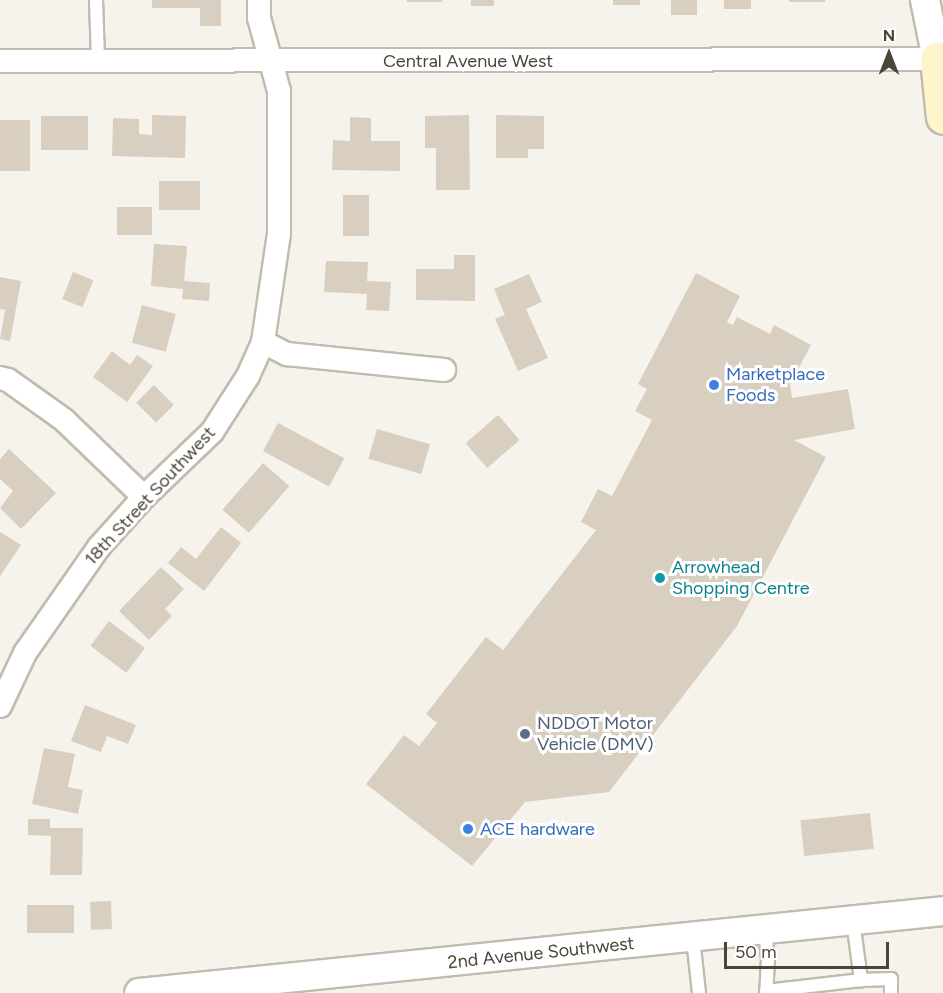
<!DOCTYPE html>
<style>
body{margin:0}
#map{position:relative;width:943px;height:993px;overflow:hidden;background:#f6f3ec;font-family:Figtree,sans-serif}
div>[style]{position:absolute}
.building>*{inset:0;background:#d8cfc1;transform-origin:0 0}
.roads{filter:drop-shadow(2px 0 #c2bbae) drop-shadow(-2px 0 #c2bbae) drop-shadow(0 2px #c2bbae) drop-shadow(0 -2px #c2bbae)}
.service>*{height:12px;margin:-6px;padding:0 6px;transform-origin:6px;border-radius:6px;background:#fff}
.minor>*{height:22px;margin:-11px;padding:0 11px;transform-origin:11px;border-radius:11px;background:#fff}
.tertiary>*{height:28px;margin:-14px;padding:0 14px;transform-origin:14px;border-radius:14px;background:#fff}
.secondary>*{height:33px;margin:-16.5px;padding:0 16.5px;transform-origin:16.5px;border-radius:16.5px;background:#fff4cc}
.dots>*{width:16px;height:16px;translate:-50% -50%;box-sizing:border-box;border:3px solid #fff;border-radius:50%}
span{translate:-50% -50%;white-space:nowrap;text-align:center;line-height:1.15;-webkit-text-stroke:6px #fff;paint-order:stroke}
.street-label{font-size:18px;color:#4b4439}
.shop-label{font-size:18px;color:#366cbe}
.left{translate:0 -50%;text-align:left}
.culture-label{font-size:18px;color:#0d838f}
.service-label{font-size:18px;color:#4e5e75}
.north{position:absolute;left:859px;top:24px;width:60px;height:60px;-webkit-text-stroke:4px #fff;paint-order:stroke;rotate:0deg;font-size:16px;font-weight:700;line-height:24px;text-align:center;color:#4b4439}
.north::after{content:'';display:block;margin:auto;width:21px;height:27px;background:#4b4439;clip-path:polygon(50% 0,100% 100%,50% 72%,0 100%)}
.scale{position:absolute;left:724px;top:942px;width:165px;height:27px;box-sizing:border-box;border:3px solid #4b4439;border-top:0;padding-left:8px;font-size:18px;line-height:21px;white-space:nowrap;color:#4b4439;-webkit-text-stroke:4px #fff;paint-order:stroke}
</style>
<div id="map">
<div class="building">
<i style="clip-path:polygon(152px 0,221px 0,221px 26px,200px 26px,200px 8px,152px 8px)"></i>
<i style="left:407px;top:0;width:35px;height:2px"></i>
<i style="left:471px;top:0;width:23px;height:6px"></i>
<i style="left:613px;top:0;width:27px;height:5px"></i>
<i style="left:671px;top:0;width:26px;height:15px"></i>
<i style="left:724px;top:0;width:27px;height:9px"></i>
<i style="left:789px;top:0;width:36px;height:2px"></i>
<i style="clip-path:polygon(152px 115px,186px 116px,185px 158px,112px 156px,113px 118px,139px 119px,139px 134px,152px 135px)"></i>
<i style="clip-path:polygon(469px 115px,470px 190px,436px 190px,436px 148px,425px 148px,425px 116px)"></i>
<i style="clip-path:polygon(496px 115px,544px 116px,544px 149px,528px 149px,528px 158px,496px 158px)"></i>
<i style="left:41px;top:116px;width:47px;height:34px"></i>
<i style="clip-path:polygon(350px 117px,371px 118px,371px 141px,400px 141px,400px 171px,332px 170px,333px 140px,350px 141px)"></i>
<i style="left:0;top:120px;width:30px;height:51px"></i>
<i style="left:159px;top:181px;width:41px;height:29px"></i>
<i style="left:343px;top:195px;width:26px;height:41px"></i>
<i style="left:117px;top:207px;width:35px;height:28px"></i>
<i style="clip-path:polygon(154px 244px,187px 246px,184px 281px,210px 283px,209px 301px,182px 299px,183px 289px,151px 286px)"></i>
<i style="clip-path:polygon(454px 255px,475px 255px,475px 301px,416px 300px,416px 269px,454px 269px)"></i>
<i style="clip-path:polygon(326px 261px,368px 262px,367px 281px,391px 282px,389px 311px,366px 310px,367px 294px,324px 292px)"></i>
<i style="left:73px;top:272px;width:22px;height:29px;rotate:22deg"></i>
<i style="clip-path:polygon(696px 273px,740px 296px,727px 322px,733px 325px,737px 317px,770px 334px,774px 325px,811px 345px,790px 384px,792px 398px,848px 389px,855px 429px,794px 440px,826px 457px,737px 626px,609px 792px,525px 802px,472px 866px,366px 784px,404px 735px,419px 746px,437px 723px,426px 714px,486px 637px,503px 650px,596px 530px,581px 522px,598px 489px,612px 496px,652px 420px,635px 411px,647px 389px,638px 384px)"></i>
<i style="clip-path:polygon(529px 274px,542px 302px,526px 309px,548px 358px,518px 371px,495px 319px,505px 315px,494px 289px)"></i>
<i style="clip-path:polygon(0 277px,21px 281px,10px 341px,0 339px,5px 310px,0 309px)"></i>
<i style="left:142px;top:305px;width:35px;height:39px;rotate:15deg"></i>
<i style="clip-path:polygon(112px 351px,130px 365px,137px 355px,153px 366px,127px 402px,93px 377px)"></i>
<i style="left:154px;top:385px;width:28px;height:25px;rotate:45deg"></i>
<i style="left:498px;top:415px;width:33px;height:43px;rotate:49deg"></i>
<i style="left:278px;top:423px;width:75px;height:32px;rotate:28deg"></i>
<i style="left:377px;top:429px;width:55px;height:31px;rotate:16deg"></i>
<i style="clip-path:polygon(9px 449px,56px 493px,21px 529px,0 508px,13px 491px,0 479px,0 459px)"></i>
<i style="left:263px;top:463px;width:35px;height:62px;rotate:41deg"></i>
<i style="clip-path:polygon(221px 527px,241px 543px,204px 591px,168px 563px,181px 547px,196px 559px)"></i>
<i style="clip-path:polygon(0 532px,21px 545px,0 576px)"></i>
<i style="clip-path:polygon(161px 567px,184px 589px,165px 609px,172px 616px,149px 640px,119px 611px)"></i>
<i style="left:109px;top:621px;width:45px;height:31px;rotate:37deg"></i>
<i style="clip-path:polygon(85px 705px,136px 725px,128px 744px,107px 736px,101px 752px,71px 741px)"></i>
<i style="clip-path:polygon(44px 748px,75px 754px,68px 787px,83px 790px,78px 814px,32px 804px)"></i>
<i style="left:870px;top:813px;width:36px;height:70px;rotate:84deg"></i>
<i style="clip-path:polygon(28px 819px,50px 819px,50px 828px,83px 828px,82px 875px,50px 875px,51px 836px,28px 835px)"></i>
<i style="left:111px;top:901px;width:28px;height:21px;rotate:88deg"></i>
<i style="left:27px;top:905px;width:47px;height:28px"></i>
</div>
<div class="roads">
<div class="service">
<i style="left:96px;top:0;width:61px;rotate:88.1deg"></i>
<i style="left:853px;top:921px;width:60px;rotate:82.3deg"></i>
<i style="left:861px;top:980px;width:30px;rotate:-2deg"></i>
<i style="left:891px;top:979px;width:14px;rotate:90deg"></i>
<i style="left:765px;top:930px;width:29px;rotate:84deg"></i>
<i style="left:768px;top:959px;width:34px;rotate:93deg"></i>
<i style="left:693px;top:938px;width:55px;rotate:83.8deg"></i>
<i style="left:766px;top:991px;width:96px;rotate:-6.6deg"></i>
</div>
<div class="minor">
<i style="left:0;top:61px;width:937px;rotate:-0.12deg"></i>
<i style="left:263px;top:342px;width:27px;rotate:27deg"></i>
<i style="left:287px;top:354px;width:158px;rotate:5.8deg"></i>
<i style="left:0;top:378px;width:8px;rotate:14deg"></i>
<i style="left:8px;top:380px;width:69px;rotate:35.5deg"></i>
<i style="left:64px;top:420px;width:111px;rotate:43.9deg"></i>
<i style="left:0;top:706px;width:59px;rotate:-64.7deg"></i>
<i style="left:25px;top:653px;width:129px;rotate:-55.1deg"></i>
<i style="left:99px;top:547px;width:67px;rotate:-48deg"></i>
<i style="left:144px;top:497px;width:94px;rotate:-43.7deg"></i>
<i style="left:212px;top:432px;width:67px;rotate:-57.3deg"></i>
<i style="left:248px;top:376px;width:37px;rotate:-66deg"></i>
<i style="left:263px;top:342px;width:109px;rotate:-81.6deg"></i>
<i style="left:279px;top:234px;width:143px;rotate:-90deg"></i>
<i style="left:279px;top:91px;width:76px;rotate:-105.3deg"></i>
<i style="left:259px;top:18px;width:18px;rotate:-90deg"></i>
</div>
<div class="tertiary">
<i style="left:925px;top:0;width:60px;rotate:78.5deg"></i>
<i style="left:139px;top:993px;width:808px;rotate:-5.82deg"></i>
</div>
<div class="secondary">
<i style="left:937px;top:59px;width:58px;rotate:84.1deg"></i>
</div>
</div>
<div class="dots">
<i style="left:714px;top:385px;background:#3f7fe0"></i>
<i style="left:660px;top:578px;background:#0f9aa8"></i>
<i style="left:525px;top:734px;background:#5c6f8a"></i>
<i style="left:468px;top:829px;background:#3f7fe0"></i>
</div>
<div class="street-label">
<span style="left:468px;top:61px">Central Avenue West</span>
<span style="left:150px;top:496px;rotate:-47deg">18th Street Southwest</span>
<span style="left:541px;top:953px;rotate:-6deg">2nd Avenue Southwest</span>
</div>
<div class="shop-label">
<span class="left" style="left:726px;top:385px">Marketplace<br>Foods</span>
<span class="left" style="left:480px;top:829px">ACE hardware</span>
</div>
<div class="culture-label">
<span class="left" style="left:672px;top:578px">Arrowhead<br>Shopping Centre</span>
</div>
<div class="service-label">
<span class="left" style="left:537px;top:734px">NDDOT Motor<br>Vehicle (DMV)</span>
</div>
<div class="north">N</div>
<div class="scale">50 m</div>
</div>
